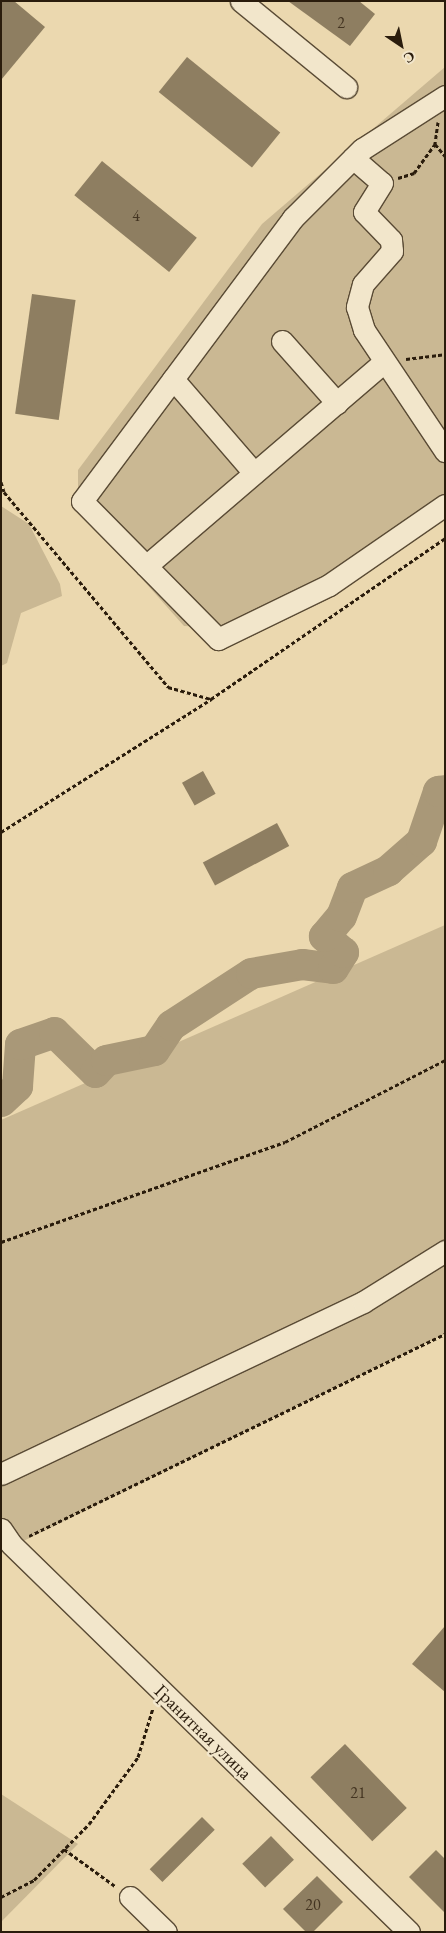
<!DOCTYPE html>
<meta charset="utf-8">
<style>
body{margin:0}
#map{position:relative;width:446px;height:1933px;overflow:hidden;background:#ebd8af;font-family:"EB Garamond",serif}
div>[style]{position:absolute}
.green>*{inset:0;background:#cab893}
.river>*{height:31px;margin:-15.5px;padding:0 15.5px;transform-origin:15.5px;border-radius:15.5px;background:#a99878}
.building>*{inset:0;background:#8e7e61;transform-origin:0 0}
.path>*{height:3px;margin-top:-1.5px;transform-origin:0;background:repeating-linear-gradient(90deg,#2a1c0c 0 4px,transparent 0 6.5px)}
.roads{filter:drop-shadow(1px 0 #5a4b35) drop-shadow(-1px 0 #5a4b35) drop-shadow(0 1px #5a4b35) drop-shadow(0 -1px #5a4b35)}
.minor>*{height:21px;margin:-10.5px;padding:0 10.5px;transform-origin:10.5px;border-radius:10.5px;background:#f2e6cb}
span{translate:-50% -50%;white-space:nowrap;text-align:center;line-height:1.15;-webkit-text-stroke:5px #f2e6cb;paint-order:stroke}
.number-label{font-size:16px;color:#433421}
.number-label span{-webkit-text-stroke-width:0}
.street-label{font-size:19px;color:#2a1c0c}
.frame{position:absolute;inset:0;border:2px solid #2a1c0c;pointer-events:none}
.north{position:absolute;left:376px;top:20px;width:50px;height:50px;-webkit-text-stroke:4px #f2e6cb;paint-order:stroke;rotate:146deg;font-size:14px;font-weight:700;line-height:20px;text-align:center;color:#2a1c0c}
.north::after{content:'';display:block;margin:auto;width:18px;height:22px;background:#2a1c0c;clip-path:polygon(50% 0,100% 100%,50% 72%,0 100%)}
</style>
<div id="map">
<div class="green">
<i style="clip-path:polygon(445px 67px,445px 513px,221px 628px,184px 626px,78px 507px,78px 470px,262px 224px)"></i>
<i style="clip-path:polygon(1px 506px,29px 524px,60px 584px,62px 596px,21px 613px,7px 663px,1px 666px)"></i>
<i style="clip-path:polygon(445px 925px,445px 1334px,1px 1552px,1px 1120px)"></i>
<i style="clip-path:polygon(1px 1794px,78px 1844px,1px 1922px)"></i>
</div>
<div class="river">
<i style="left:1px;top:1101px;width:22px;rotate:-43deg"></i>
<i style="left:17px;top:1086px;width:42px;rotate:-85.9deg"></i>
<i style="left:20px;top:1044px;width:36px;rotate:-19deg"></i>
<i style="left:54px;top:1032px;width:57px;rotate:44.3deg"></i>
<i style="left:95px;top:1072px;width:16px;rotate:-47deg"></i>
<i style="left:106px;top:1060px;width:49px;rotate:-11.8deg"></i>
<i style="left:154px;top:1050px;width:30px;rotate:-56deg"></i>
<i style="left:171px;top:1025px;width:95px;rotate:-33deg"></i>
<i style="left:251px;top:973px;width:52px;rotate:-10deg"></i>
<i style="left:302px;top:964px;width:31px;rotate:7deg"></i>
<i style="left:333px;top:968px;width:19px;rotate:-58deg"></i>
<i style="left:343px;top:952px;width:25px;rotate:-140deg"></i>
<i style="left:324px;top:936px;width:26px;rotate:-50deg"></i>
<i style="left:341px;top:916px;width:31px;rotate:-69deg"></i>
<i style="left:352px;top:887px;width:40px;rotate:-25deg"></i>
<i style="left:388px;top:870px;width:44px;rotate:-41.3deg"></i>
<i style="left:421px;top:841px;width:53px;rotate:-71.2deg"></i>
<i style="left:438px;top:791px;width:7px;rotate:-8deg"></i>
</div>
<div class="building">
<i style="clip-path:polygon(1px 1px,14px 1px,45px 27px,1px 80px)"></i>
<i style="clip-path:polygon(288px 1px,359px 1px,375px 14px,350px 46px)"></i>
<i style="left:187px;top:57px;width:120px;height:45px;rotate:39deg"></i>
<i style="left:102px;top:161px;width:122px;height:44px;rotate:39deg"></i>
<i style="left:32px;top:294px;width:44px;height:121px;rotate:8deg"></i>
<i style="left:203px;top:771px;width:26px;height:24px;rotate:61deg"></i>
<i style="left:277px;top:823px;width:26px;height:84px;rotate:62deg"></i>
<i style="clip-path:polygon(445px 1626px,445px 1692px,412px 1664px)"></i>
<i style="left:345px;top:1744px;width:89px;height:48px;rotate:46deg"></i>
<i style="left:202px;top:1817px;width:18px;height:74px;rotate:45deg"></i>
<i style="left:271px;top:1836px;width:33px;height:40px;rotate:46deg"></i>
<i style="clip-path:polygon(436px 1850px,445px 1859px,445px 1913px,409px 1877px)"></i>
<i style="clip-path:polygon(317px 1876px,343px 1902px,313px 1932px,306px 1932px,283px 1909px)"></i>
</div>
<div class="path">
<i style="left:438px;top:122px;width:22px;rotate:98deg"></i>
<i style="left:435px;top:144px;width:16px;rotate:50deg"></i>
<i style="left:398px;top:178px;width:17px;rotate:-17deg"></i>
<i style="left:414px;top:173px;width:36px;rotate:-54deg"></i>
<i style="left:406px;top:359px;width:39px;rotate:-7deg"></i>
<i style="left:1px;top:482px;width:10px;rotate:73deg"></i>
<i style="left:4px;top:492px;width:255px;rotate:49.9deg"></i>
<i style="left:168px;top:687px;width:45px;rotate:15.6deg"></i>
<i style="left:211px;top:699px;width:284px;rotate:-34.5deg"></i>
<i style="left:1px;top:832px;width:249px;rotate:-32.3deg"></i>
<i style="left:1px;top:1242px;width:301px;rotate:-19.4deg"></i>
<i style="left:285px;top:1142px;width:180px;rotate:-27.1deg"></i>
<i style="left:29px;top:1536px;width:462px;rotate:-25.9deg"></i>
<i style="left:64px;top:1849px;width:63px;rotate:36deg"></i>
<i style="left:1px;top:1897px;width:37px;rotate:-27deg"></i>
<i style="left:34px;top:1880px;width:78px;rotate:-45.5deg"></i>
<i style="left:89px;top:1824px;width:83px;rotate:-53.8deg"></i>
<i style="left:138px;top:1757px;width:51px;rotate:-73deg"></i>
</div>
<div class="roads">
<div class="minor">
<i style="left:241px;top:1px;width:136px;rotate:39.3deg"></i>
<i style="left:445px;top:96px;width:98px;rotate:147.4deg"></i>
<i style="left:362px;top:149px;width:98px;rotate:135deg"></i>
<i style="left:293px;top:218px;width:353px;rotate:126.7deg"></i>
<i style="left:82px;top:501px;width:194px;rotate:45.4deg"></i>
<i style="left:218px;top:639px;width:123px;rotate:-25.9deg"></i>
<i style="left:329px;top:585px;width:141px;rotate:-34.6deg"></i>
<i style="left:353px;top:158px;width:38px;rotate:41deg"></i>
<i style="left:382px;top:183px;width:34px;rotate:122deg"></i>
<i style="left:364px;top:212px;width:39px;rotate:46deg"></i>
<i style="left:391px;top:240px;width:11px;rotate:85deg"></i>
<i style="left:392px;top:251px;width:44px;rotate:131.3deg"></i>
<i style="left:363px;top:284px;width:24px;rotate:105deg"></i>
<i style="left:357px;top:307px;width:24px;rotate:73deg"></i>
<i style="left:364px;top:330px;width:146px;rotate:56.2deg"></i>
<i style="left:282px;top:341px;width:83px;rotate:48.4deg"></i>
<i style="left:173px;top:379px;width:124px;rotate:49.2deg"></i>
<i style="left:146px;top:566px;width:313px;rotate:-40.6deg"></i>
<i style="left:1px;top:1474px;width:401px;rotate:-25.4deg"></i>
<i style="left:363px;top:1302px;width:97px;rotate:-31.9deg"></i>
<i style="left:1px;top:1529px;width:18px;rotate:56deg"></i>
<i style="left:11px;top:1544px;width:556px;rotate:44.27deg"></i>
<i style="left:130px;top:1897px;width:50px;rotate:44.2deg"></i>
</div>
</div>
<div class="number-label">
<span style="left:341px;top:23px">2</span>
<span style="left:136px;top:216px">4</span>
<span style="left:358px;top:1793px">21</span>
<span style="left:313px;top:1905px">20</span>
</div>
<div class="street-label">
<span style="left:203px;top:1732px;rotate:44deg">Гранитная улица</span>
</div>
<div class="frame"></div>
<div class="north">С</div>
</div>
